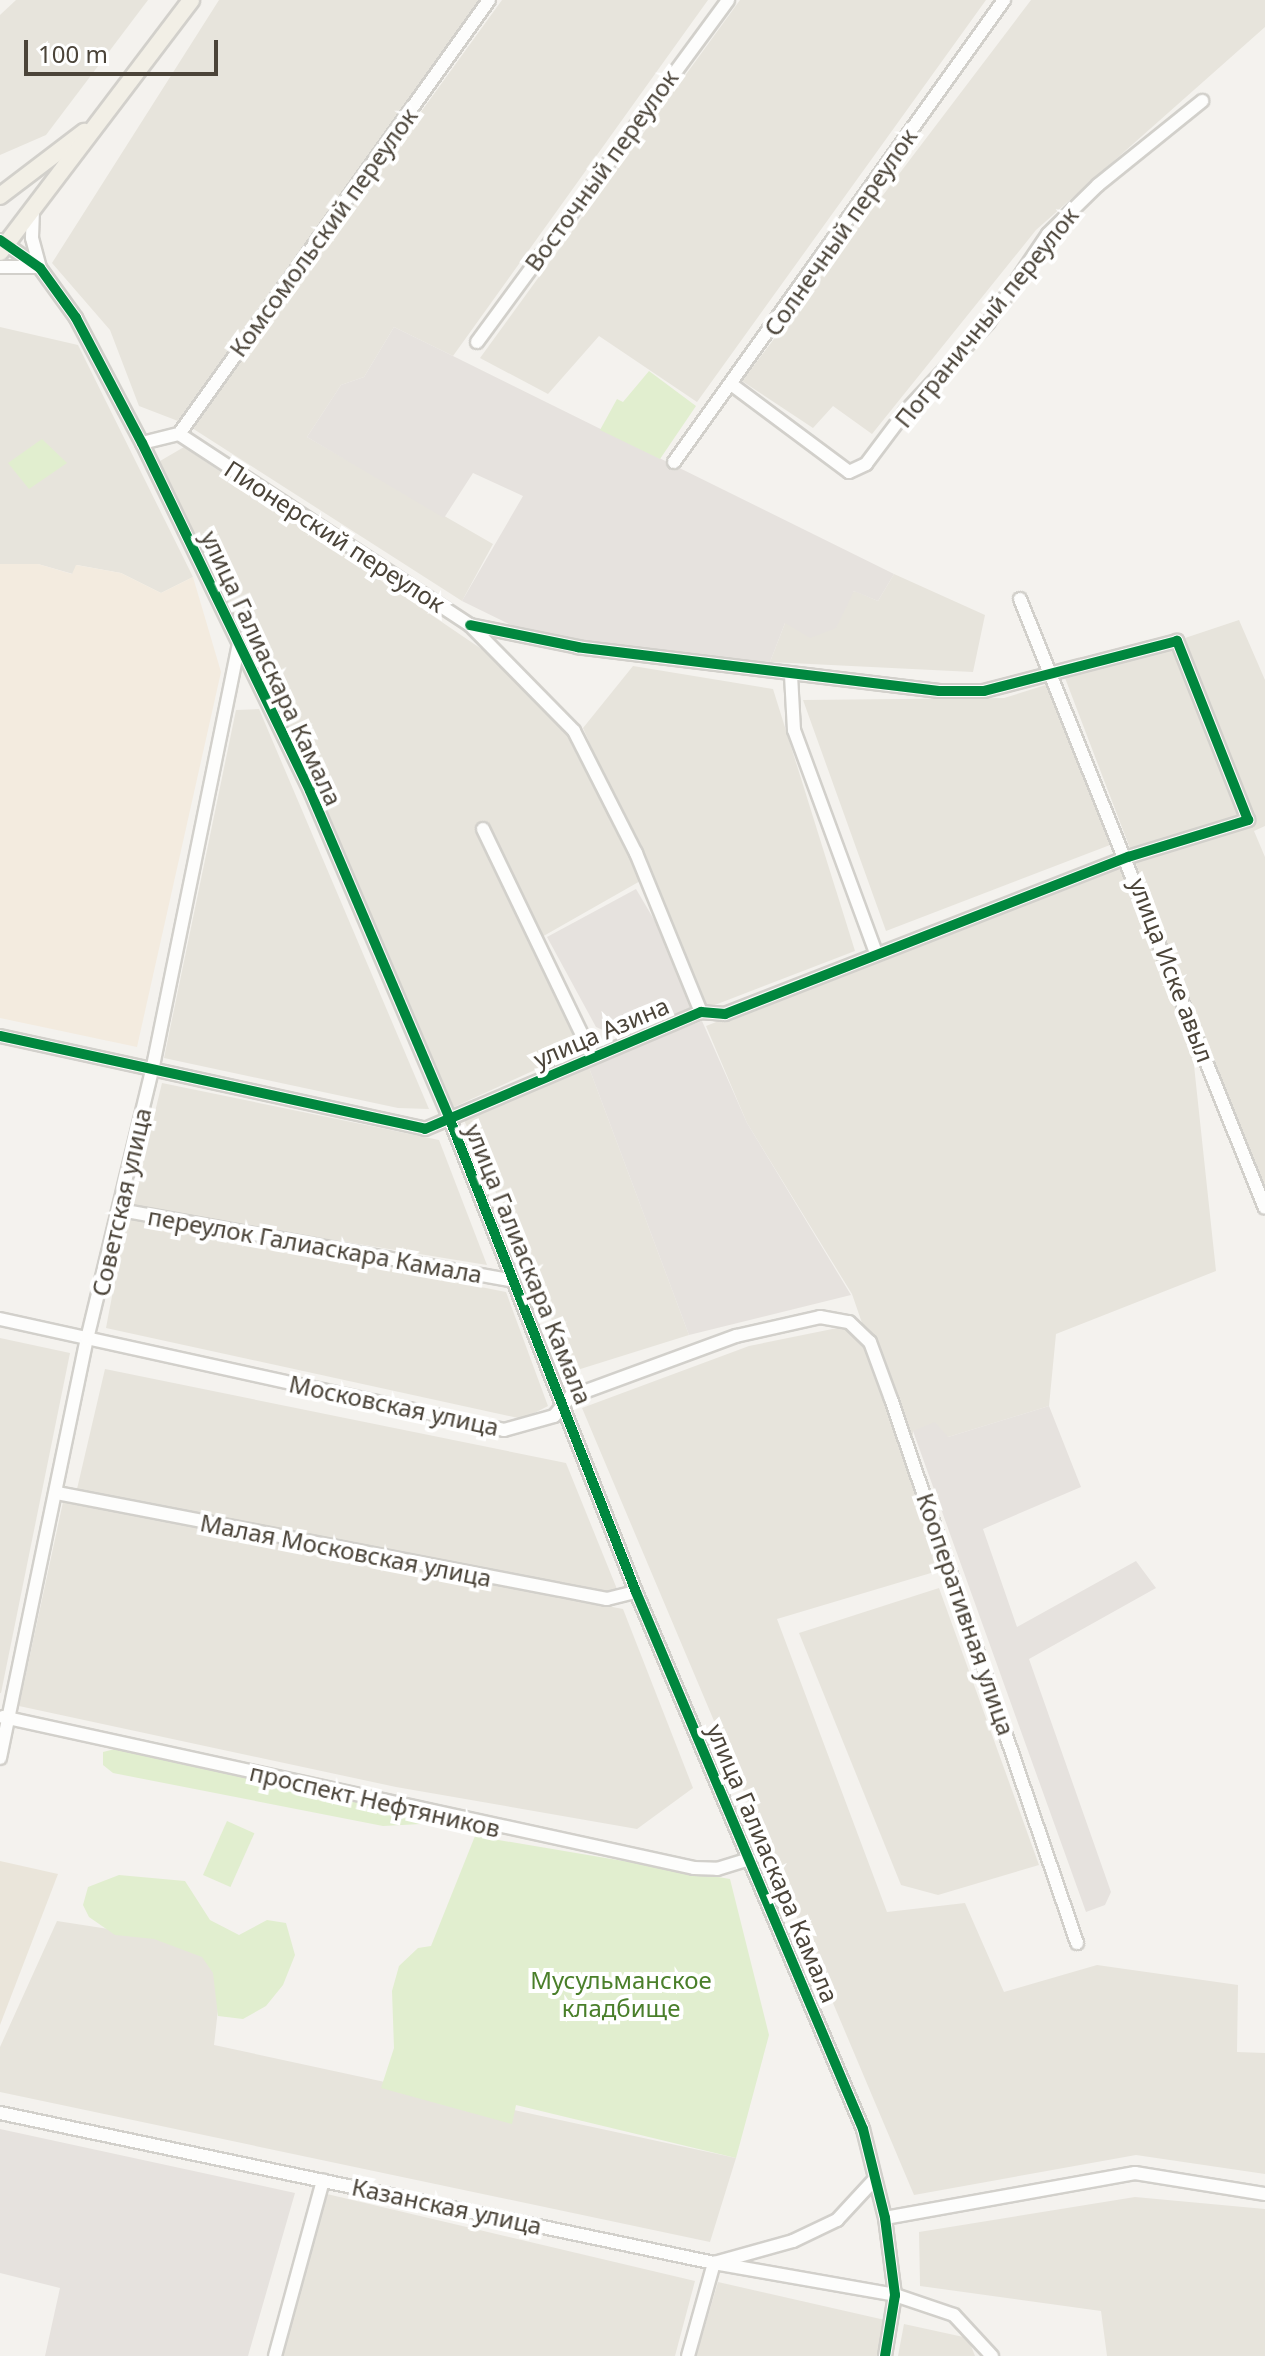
<!DOCTYPE html>
<meta charset="utf-8">
<style>
body{margin:0}
#map{position:relative;width:1265px;height:2356px;overflow:hidden;background:#f4f2ee;font-family:"Noto Sans",sans-serif}
div>[style]{position:absolute}
.residential>*{inset:0;background:#e7e4dc}
.commercial>*{inset:0;background:#f3ebdf}
.industrial>*{inset:0;background:#e6e2de}
.education>*{inset:0;background:#eae5da}
.green>*{inset:0;background:#e1eecf;transform-origin:0 0}
.roads{filter:drop-shadow(2px 0 #d2d0cb) drop-shadow(-2px 0 #d2d0cb) drop-shadow(0 2px #d2d0cb) drop-shadow(0 -2px #d2d0cb)}
.minor>*{height:12px;margin:-6px;padding:0 6px;transform-origin:6px;border-radius:6px;background:#fdfdfc}
.major>*{height:16px;margin:-8px;padding:0 8px;transform-origin:8px;border-radius:8px;background:#f2efe6}
.cycleway>*{height:10px;margin:-5px;padding:0 5px;transform-origin:5px;border-radius:5px;background:#00873e}
span{translate:-50% -50%;white-space:nowrap;text-align:center;line-height:1.15;-webkit-text-stroke:8px #fff;paint-order:stroke}
.street-label{font-size:24px;color:#4b4439}
.park-label{font-size:24px;color:#4a7f2a}
.scale{position:absolute;left:24px;top:40px;width:194px;height:36px;box-sizing:border-box;border:4px solid #4b4439;border-top:0;padding-left:10px;font-size:24px;line-height:28px;white-space:nowrap;color:#4b4439;-webkit-text-stroke:6px #fff;paint-order:stroke}
</style>
<div id="map">
<div class="residential">
<i style="clip-path:polygon(16px 0,148px 0,46px 135px,0 155px,0 15px)"></i>
<i style="clip-path:polygon(219px 0,479px 0,178px 421px,139px 406px,110px 330px,52px 263px)"></i>
<i style="clip-path:polygon(502px 0,708px 0,453px 356px,394px 327px,364px 377px,341px 385px,307px 437px,493px 544px,462px 601px,192px 428px)"></i>
<i style="clip-path:polygon(740px 0,986px 0,697px 402px,599px 336px,548px 394px,480px 358px)"></i>
<i style="clip-path:polygon(1031px 0,1265px 0,1265px 27px,1036px 230px,872px 434px,833px 406px,813px 428px,742px 381px)"></i>
<i style="clip-path:polygon(0 327px,78px 345px,193px 577px,161px 593px,121px 573px,77px 565px,73px 574px,38px 564px,0 564px)"></i>
<i style="clip-path:polygon(184px 447px,483px 650px,566px 734px,642px 880px,533px 942px,583px 1048px,454px 1107px,160px 461px)"></i>
<i style="clip-path:polygon(894px 574px,985px 615px,973px 672px,770px 662px,785px 623px,855px 591px,878px 601px)"></i>
<i style="clip-path:polygon(1239px 620px,1265px 680px,1265px 826px,1254px 831px,1265px 857px,1265px 1202px,1065px 678px)"></i>
<i style="clip-path:polygon(633px 666px,773px 689px,855px 951px,707px 1008px,583px 728px)"></i>
<i style="clip-path:polygon(1052px 683px,1110px 845px,886px 931px,803px 700px,1004px 698px)"></i>
<i style="clip-path:polygon(259px 709px,429px 1109px,398px 1108px,164px 1058px,236px 710px)"></i>
<i style="clip-path:polygon(1123px 862px,1193px 1056px,1216px 1271px,1056px 1334px,1049px 1406px,948px 1437px,913px 1431px,911px 1479px,941px 1570px,777px 1619px,887px 1912px,965px 1903px,1004px 1992px,1097px 1965px,1238px 1985px,1237px 2052px,1265px 2053px,1265px 2174px,1136px 2155px,914px 2195px,582px 1408px,749px 1346px,862px 1323px,852px 1294px,747px 1123px,706px 1026px)"></i>
<i style="clip-path:polygon(588px 1065px,689px 1335px,574px 1371px,464px 1120px)"></i>
<i style="clip-path:polygon(162px 1083px,439px 1140px,487px 1265px,132px 1207px)"></i>
<i style="clip-path:polygon(127px 1217px,506px 1292px,548px 1406px,523px 1419px,106px 1328px)"></i>
<i style="clip-path:polygon(0 1338px,70px 1353px,1px 1693px,0 1693px)"></i>
<i style="clip-path:polygon(105px 1369px,566px 1463px,619px 1594px,77px 1489px)"></i>
<i style="clip-path:polygon(63px 1502px,623px 1609px,693px 1788px,637px 1829px,396px 1787px,19px 1706px)"></i>
<i style="clip-path:polygon(939px 1588px,1039px 1865px,938px 1895px,901px 1885px,799px 1633px)"></i>
<i style="clip-path:polygon(57px 1921px,225px 1947px,214px 2045px,736px 2158px,710px 2242px,0 2092px,0 2047px)"></i>
<i style="clip-path:polygon(327px 2194px,695px 2281px,675px 2356px,280px 2356px)"></i>
<i style="clip-path:polygon(1135px 2197px,1265px 2209px,1265px 2356px,1107px 2356px,1101px 2311px,920px 2286px,919px 2232px)"></i>
<i style="clip-path:polygon(718px 2282px,885px 2320px,878px 2356px,696px 2356px)"></i>
<i style="clip-path:polygon(904px 2324px,968px 2338px,975px 2356px,898px 2356px)"></i>
</div>
<div class="commercial">
<i style="clip-path:polygon(0 564px,38px 564px,72px 574px,76px 565px,121px 573px,161px 593px,193px 577px,221px 672px,137px 1047px,0 1018px)"></i>
</div>
<div class="industrial">
<i style="clip-path:polygon(394px 327px,453px 356px,894px 574px,878px 601px,854px 591px,836px 628px,810px 638px,785px 623px,770px 662px,660px 655px,519px 629px,462px 601px,523px 496px,473px 473px,444px 518px,307px 437px,341px 385px,364px 377px)"></i>
<i style="clip-path:polygon(636px 889px,672px 950px,694px 1008px,620px 1038px,596px 1027px,547px 937px)"></i>
<i style="clip-path:polygon(702px 1021px,747px 1123px,851px 1295px,689px 1335px,588px 1065px)"></i>
<i style="clip-path:polygon(1049px 1406px,1081px 1487px,983px 1529px,1017px 1627px,1136px 1561px,1156px 1588px,1029px 1659px,1111px 1892px,1105px 1905px,1086px 1912px,913px 1431px,935px 1422px,948px 1437px)"></i>
<i style="clip-path:polygon(0 2129px,295px 2193px,248px 2356px,45px 2356px,60px 2288px,0 2273px)"></i>
</div>
<div class="education">
<i style="clip-path:polygon(0 1861px,58px 1874px,0 2025px)"></i>
</div>
<div class="green">
<i style="clip-path:polygon(649px 371px,696px 406px,660px 459px,600px 430px,617px 399px,623px 402px)"></i>
<i style="clip-path:polygon(42px 439px,67px 463px,29px 489px,8px 463px)"></i>
<i style="clip-path:polygon(115px 1749px,400px 1810px,421px 1824px,383px 1826px,113px 1773px,103px 1765px,103px 1752px)"></i>
<i style="left:227px;top:1821px;width:30px;height:59px;rotate:24deg"></i>
<i style="clip-path:polygon(475px 1836px,730px 1879px,769px 2035px,736px 2158px,516px 2105px,512px 2124px,381px 2088px,394px 2048px,392px 1991px,399px 1966px,418px 1948px,431px 1946px)"></i>
<i style="clip-path:polygon(119px 1875px,185px 1881px,210px 1920px,239px 1935px,267px 1920px,286px 1923px,295px 1955px,283px 1985px,266px 2006px,243px 2019px,218px 2016px,213px 1973px,202px 1957px,154px 1939px,115px 1935px,89px 1917px,83px 1905px,88px 1887px)"></i>
</div>
<div class="roads">
<div class="minor">
<i style="left:33px;top:209px;width:29px;rotate:92deg"></i>
<i style="left:32px;top:238px;width:31px;rotate:75deg"></i>
<i style="left:0;top:240px;width:49px;rotate:35deg"></i>
<i style="left:40px;top:268px;width:62px;rotate:54.2deg"></i>
<i style="left:76px;top:318px;width:141px;rotate:62.2deg"></i>
<i style="left:142px;top:443px;width:386px;rotate:64.2deg"></i>
<i style="left:310px;top:791px;width:358px;rotate:66.9deg"></i>
<i style="left:450px;top:1120px;width:507px;rotate:68.49deg"></i>
<i style="left:636px;top:1592px;width:583px;rotate:67.09deg"></i>
<i style="left:863px;top:2129px;width:92px;rotate:76.1deg"></i>
<i style="left:885px;top:2218px;width:78px;rotate:82.6deg"></i>
<i style="left:895px;top:2295px;width:62px;rotate:99.3deg"></i>
<i style="left:0;top:267px;width:37px"></i>
<i style="left:477px;top:342px;width:424px;rotate:-53.7deg"></i>
<i style="left:731px;top:384px;width:147px;rotate:36.7deg"></i>
<i style="left:849px;top:472px;width:19px;rotate:-25deg"></i>
<i style="left:866px;top:464px;width:65px;rotate:-53.1deg"></i>
<i style="left:905px;top:412px;width:122px;rotate:-47deg"></i>
<i style="left:988px;top:323px;width:107px;rotate:-56deg"></i>
<i style="left:1048px;top:234px;width:70px;rotate:-44.4deg"></i>
<i style="left:1098px;top:185px;width:134px;rotate:-38.9deg"></i>
<i style="left:179px;top:434px;width:348px;rotate:33.3deg"></i>
<i style="left:470px;top:625px;width:148px;rotate:45.5deg"></i>
<i style="left:574px;top:731px;width:137px;rotate:63.1deg"></i>
<i style="left:636px;top:853px;width:172px;rotate:67.8deg"></i>
<i style="left:142px;top:443px;width:38px;rotate:-14deg"></i>
<i style="left:179px;top:434px;width:533px;rotate:-54.46deg"></i>
<i style="left:674px;top:462px;width:568px;rotate:-54.46deg"></i>
<i style="left:1020px;top:599px;width:656px;rotate:68.09deg"></i>
<i style="left:791px;top:675px;width:55px;rotate:86.9deg"></i>
<i style="left:794px;top:730px;width:238px;rotate:69.8deg"></i>
<i style="left:483px;top:829px;width:251px;rotate:64.3deg"></i>
<i style="left:0;top:1036px;width:435px;rotate:12.3deg"></i>
<i style="left:425px;top:1129px;width:300px;rotate:-23deg"></i>
<i style="left:701px;top:1012px;width:24px;rotate:5deg"></i>
<i style="left:725px;top:1014px;width:433px;rotate:-21.3deg"></i>
<i style="left:1128px;top:857px;width:126px;rotate:-17.1deg"></i>
<i style="left:1248px;top:820px;width:193px;rotate:-111.6deg"></i>
<i style="left:1177px;top:641px;width:199px;rotate:165.5deg"></i>
<i style="left:984px;top:691px;width:45px;rotate:180deg"></i>
<i style="left:939px;top:691px;width:364px;rotate:-173.1deg"></i>
<i style="left:578px;top:647px;width:110px;rotate:-168.5deg"></i>
<i style="left:120px;top:1210px;width:397px;rotate:10.2deg"></i>
<i style="left:0;top:1319px;width:516px;rotate:12.42deg"></i>
<i style="left:504px;top:1430px;width:52px;rotate:-15.6deg"></i>
<i style="left:554px;top:1416px;width:25px;rotate:-50deg"></i>
<i style="left:570px;top:1397px;width:177px;rotate:-20.2deg"></i>
<i style="left:736px;top:1336px;width:86px;rotate:-12.7deg"></i>
<i style="left:820px;top:1317px;width:29px;rotate:10deg"></i>
<i style="left:849px;top:1322px;width:29px;rotate:44deg"></i>
<i style="left:870px;top:1342px;width:61px;rotate:69.8deg"></i>
<i style="left:891px;top:1399px;width:575px;rotate:71.12deg"></i>
<i style="left:57px;top:1493px;width:560px;rotate:10.91deg"></i>
<i style="left:607px;top:1599px;width:30px;rotate:-14deg"></i>
<i style="left:3px;top:1717px;width:707px;rotate:12.33deg"></i>
<i style="left:694px;top:1868px;width:23px;rotate:2deg"></i>
<i style="left:717px;top:1869px;width:34px;rotate:-17deg"></i>
<i style="left:0;top:1758px;width:428px;rotate:-78.3deg"></i>
<i style="left:87px;top:1339px;width:276px;rotate:-76.4deg"></i>
<i style="left:152px;top:1071px;width:435px;rotate:-78.5deg"></i>
<i style="left:0;top:2113px;width:730px;rotate:11.86deg"></i>
<i style="left:714px;top:2263px;width:184px;rotate:10deg"></i>
<i style="left:895px;top:2295px;width:62px;rotate:18.7deg"></i>
<i style="left:954px;top:2315px;width:56px;rotate:47.2deg"></i>
<i style="left:885px;top:2218px;width:254px;rotate:-10.2deg"></i>
<i style="left:1135px;top:2173px;width:132px;rotate:9.2deg"></i>
<i style="left:275px;top:2356px;width:182px;rotate:-74.7deg"></i>
<i style="left:688px;top:2356px;width:97px;rotate:-74.4deg"></i>
<i style="left:714px;top:2263px;width:82px;rotate:-15.6deg"></i>
<i style="left:793px;top:2241px;width:49px;rotate:-25.5deg"></i>
<i style="left:837px;top:2220px;width:56px;rotate:-47.2deg"></i>
</div>
<div class="major">
<i style="left:0;top:196px;width:106px;rotate:-37.3deg"></i>
<i style="left:0;top:252px;width:316px;rotate:-52.8deg"></i>
</div>
</div>
<div class="cycleway">
<i style="left:0;top:240px;width:49px;rotate:35deg"></i>
<i style="left:40px;top:268px;width:62px;rotate:54.2deg"></i>
<i style="left:76px;top:318px;width:141px;rotate:62.2deg"></i>
<i style="left:142px;top:443px;width:386px;rotate:64.2deg"></i>
<i style="left:310px;top:791px;width:358px;rotate:66.9deg"></i>
<i style="left:450px;top:1120px;width:507px;rotate:68.49deg"></i>
<i style="left:636px;top:1592px;width:583px;rotate:67.09deg"></i>
<i style="left:863px;top:2129px;width:92px;rotate:76.1deg"></i>
<i style="left:885px;top:2218px;width:78px;rotate:82.6deg"></i>
<i style="left:895px;top:2295px;width:62px;rotate:99.3deg"></i>
<i style="left:0;top:1036px;width:435px;rotate:12.3deg"></i>
<i style="left:425px;top:1129px;width:300px;rotate:-23deg"></i>
<i style="left:701px;top:1012px;width:24px;rotate:5deg"></i>
<i style="left:725px;top:1014px;width:433px;rotate:-21.3deg"></i>
<i style="left:1128px;top:857px;width:126px;rotate:-17.1deg"></i>
<i style="left:1248px;top:820px;width:193px;rotate:-111.6deg"></i>
<i style="left:1177px;top:641px;width:199px;rotate:165.5deg"></i>
<i style="left:984px;top:691px;width:45px;rotate:180deg"></i>
<i style="left:939px;top:691px;width:364px;rotate:-173.1deg"></i>
<i style="left:578px;top:647px;width:110px;rotate:-168.5deg"></i>
</div>
<div class="street-label">
<span style="left:601px;top:170px;rotate:-54deg">Восточный переулок</span>
<span style="left:323px;top:232px;rotate:-54deg">Комсомольский переулок</span>
<span style="left:840px;top:232px;rotate:-55deg">Солнечный переулок</span>
<span style="left:986px;top:317px;rotate:-51deg">Пограничный переулок</span>
<span style="left:335px;top:536px;rotate:33deg">Пионерский переулок</span>
<span style="left:272px;top:668px;rotate:65deg">улица Галиаскара Камала</span>
<span style="left:1172px;top:970px;rotate:69deg">улица Иске авыл</span>
<span style="left:601px;top:1032px;rotate:-23deg">улица Азина</span>
<span style="left:121px;top:1202px;rotate:-77deg">Советская улица</span>
<span style="left:315px;top:1245px;rotate:10deg">переулок Галиаскара Камала</span>
<span style="left:529px;top:1264px;rotate:68deg">улица Галиаскара Камала</span>
<span style="left:394px;top:1405px;rotate:12deg">Московская улица</span>
<span style="left:346px;top:1550px;rotate:11deg">Малая Московская улица</span>
<span style="left:966px;top:1614px;rotate:71deg">Кооперативная улица</span>
<span style="left:375px;top:1800px;rotate:13deg">проспект Нефтяников</span>
<span style="left:773px;top:1863px;rotate:67deg">улица Галиаскара Камала</span>
<span style="left:447px;top:2206px;rotate:12deg">Казанская улица</span>
</div>
<div class="park-label">
<span style="left:621px;top:1994px">Мусульманское<br>кладбище</span>
</div>
<div class="scale">100 m</div>
</div>
